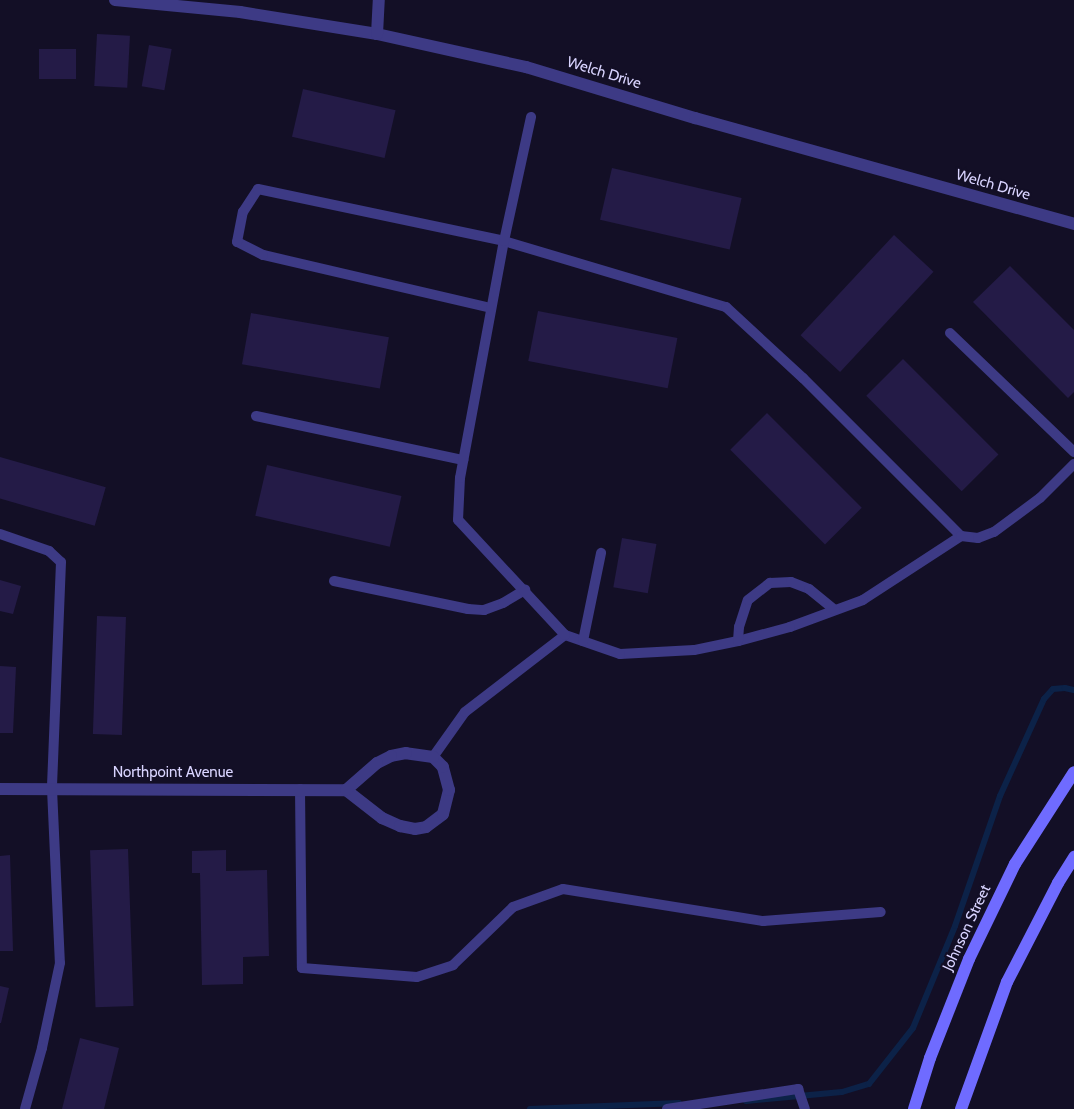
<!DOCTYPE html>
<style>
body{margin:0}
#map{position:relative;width:1074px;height:1109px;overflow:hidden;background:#130f26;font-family:Cabin,sans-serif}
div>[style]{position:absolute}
.stream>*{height:6px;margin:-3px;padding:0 3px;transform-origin:3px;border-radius:3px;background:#0c2248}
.building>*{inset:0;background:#241b47;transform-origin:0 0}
.lane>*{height:10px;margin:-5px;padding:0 5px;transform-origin:5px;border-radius:5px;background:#3d3a85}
.street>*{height:12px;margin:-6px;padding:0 6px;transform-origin:6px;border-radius:6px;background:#3d3a85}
.secondary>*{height:12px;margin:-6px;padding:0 6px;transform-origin:6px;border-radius:6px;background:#6f6bff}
span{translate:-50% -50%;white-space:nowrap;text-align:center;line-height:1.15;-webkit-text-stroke:4px #130f26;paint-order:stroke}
.street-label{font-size:15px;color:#d9d4ff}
</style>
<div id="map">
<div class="stream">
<i style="left:746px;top:1101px;width:96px;rotate:-5.4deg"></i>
<i style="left:842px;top:1092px;width:28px;rotate:-17deg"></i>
<i style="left:869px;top:1084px;width:71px;rotate:-51.8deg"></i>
<i style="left:913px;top:1028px;width:110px;rotate:-67.6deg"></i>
<i style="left:955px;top:926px;width:138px;rotate:-70.9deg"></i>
<i style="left:1000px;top:796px;width:107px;rotate:-65.6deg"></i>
<i style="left:1044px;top:699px;width:13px;rotate:-48deg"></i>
<i style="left:1053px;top:689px;width:12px;rotate:-5deg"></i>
<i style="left:1065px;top:688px;width:9px;rotate:13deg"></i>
<i style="left:530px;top:1109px;width:149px;rotate:-2.3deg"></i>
</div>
<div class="building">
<i style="left:97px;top:34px;width:33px;height:52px;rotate:3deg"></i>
<i style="left:149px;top:45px;width:23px;height:42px;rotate:10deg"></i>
<i style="left:39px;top:49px;width:37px;height:30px"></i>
<i style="left:303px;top:89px;width:95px;height:49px;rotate:13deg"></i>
<i style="left:612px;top:168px;width:133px;height:53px;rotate:13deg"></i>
<i style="left:894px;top:235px;width:54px;height:137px;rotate:43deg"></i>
<i style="clip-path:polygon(1010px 266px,1074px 330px,1074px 392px,1068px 398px,973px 302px)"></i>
<i style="left:538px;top:311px;width:142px;height:51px;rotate:11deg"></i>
<i style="left:251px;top:313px;width:140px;height:52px;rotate:10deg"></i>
<i style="left:903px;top:359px;width:135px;height:52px;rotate:45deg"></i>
<i style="left:767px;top:413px;width:134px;height:52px;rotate:45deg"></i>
<i style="left:0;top:457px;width:110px;height:40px;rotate:16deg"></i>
<i style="left:267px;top:465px;width:138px;height:52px;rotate:13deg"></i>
<i style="left:622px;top:538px;width:35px;height:50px;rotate:10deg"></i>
<i style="clip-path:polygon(0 580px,21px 586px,13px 614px,0 611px)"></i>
<i style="left:97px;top:616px;width:29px;height:118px;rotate:2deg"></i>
<i style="clip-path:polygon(0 666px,16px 667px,13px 733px,0 733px)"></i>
<i style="left:128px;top:849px;width:157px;height:38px;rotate:88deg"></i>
<i style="clip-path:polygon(226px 850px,226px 871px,267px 870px,269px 956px,243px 957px,243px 984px,202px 985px,200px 873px,192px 873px,192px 851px)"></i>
<i style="clip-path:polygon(10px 855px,13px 951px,0 951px,0 856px)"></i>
<i style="clip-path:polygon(0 986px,9px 988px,1px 1023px,0 1023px)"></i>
<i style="clip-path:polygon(80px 1038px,119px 1048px,104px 1109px,62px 1109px)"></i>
</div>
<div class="lane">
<i style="left:491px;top:308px;width:234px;rotate:-166.9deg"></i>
<i style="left:263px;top:255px;width:29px;rotate:-153deg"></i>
<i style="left:237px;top:242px;width:31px;rotate:-79deg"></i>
<i style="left:243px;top:212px;width:27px;rotate:-57deg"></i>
<i style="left:258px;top:189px;width:251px;rotate:11.9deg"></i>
<i style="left:504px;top:241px;width:232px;rotate:16.6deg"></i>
<i style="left:726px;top:307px;width:105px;rotate:42.7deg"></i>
<i style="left:803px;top:378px;width:223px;rotate:45deg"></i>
<i style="left:961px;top:536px;width:117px;rotate:146.9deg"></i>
<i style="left:863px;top:600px;width:78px;rotate:159.7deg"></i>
<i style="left:790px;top:627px;width:54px;rotate:164.9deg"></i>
<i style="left:738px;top:641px;width:45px;rotate:168.4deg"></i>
<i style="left:694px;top:650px;width:74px;rotate:176.9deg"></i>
<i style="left:620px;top:654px;width:58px;rotate:-160.9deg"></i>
<i style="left:950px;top:333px;width:172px;rotate:43.8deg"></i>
<i style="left:256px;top:416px;width:212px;rotate:12deg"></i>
<i style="left:0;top:534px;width:52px;rotate:19.1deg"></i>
<i style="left:49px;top:551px;width:16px;rotate:43deg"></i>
<i style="left:61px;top:562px;width:227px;rotate:92.3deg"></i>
<i style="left:52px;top:789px;width:174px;rotate:87.4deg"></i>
<i style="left:60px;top:963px;width:87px;rotate:102deg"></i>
<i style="left:42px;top:1048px;width:63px;rotate:105.6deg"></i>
<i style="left:961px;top:536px;width:17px;rotate:7deg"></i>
<i style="left:978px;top:538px;width:17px;rotate:-21deg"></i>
<i style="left:994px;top:532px;width:57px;rotate:-36.5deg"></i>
<i style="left:1040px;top:498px;width:48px;rotate:-45deg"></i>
<i style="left:334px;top:581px;width:137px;rotate:11.8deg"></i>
<i style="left:468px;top:609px;width:16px;rotate:4deg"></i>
<i style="left:484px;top:610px;width:20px;rotate:-20deg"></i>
<i style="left:503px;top:603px;width:26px;rotate:-31deg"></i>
<i style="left:583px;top:641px;width:90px;rotate:-78.4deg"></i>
<i style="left:738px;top:641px;width:14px;rotate:-86deg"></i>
<i style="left:739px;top:627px;width:28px;rotate:-72deg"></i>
<i style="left:748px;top:600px;width:28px;rotate:-38deg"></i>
<i style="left:770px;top:583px;width:21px;rotate:-3deg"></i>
<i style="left:791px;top:582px;width:19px;rotate:21deg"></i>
<i style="left:809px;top:589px;width:33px;rotate:39deg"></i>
<i style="left:433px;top:757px;width:55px;rotate:-54.6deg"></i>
<i style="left:465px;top:712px;width:126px;rotate:-37.6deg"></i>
<i style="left:565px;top:635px;width:157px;rotate:-132.9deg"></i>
<i style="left:458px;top:520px;width:42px;rotate:-87.3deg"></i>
<i style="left:460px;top:478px;width:241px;rotate:-79.5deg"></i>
<i style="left:504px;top:241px;width:127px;rotate:-77.7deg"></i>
<i style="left:300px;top:789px;width:179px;rotate:89.4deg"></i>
<i style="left:302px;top:968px;width:115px;rotate:4.5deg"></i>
<i style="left:417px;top:977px;width:38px;rotate:-18deg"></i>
<i style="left:453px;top:965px;width:83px;rotate:-44deg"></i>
<i style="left:513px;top:907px;width:53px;rotate:-19.8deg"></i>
<i style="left:563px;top:889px;width:203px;rotate:9.1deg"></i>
<i style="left:763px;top:921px;width:118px;rotate:-4.4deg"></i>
<i style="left:667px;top:1109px;width:133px;rotate:-8.7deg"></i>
<i style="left:798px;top:1089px;width:21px;rotate:71deg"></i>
</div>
<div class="street">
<i style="left:115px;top:0;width:126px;rotate:5.5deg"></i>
<i style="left:240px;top:12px;width:139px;rotate:9.1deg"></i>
<i style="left:377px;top:34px;width:153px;rotate:12.5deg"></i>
<i style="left:526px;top:67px;width:177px;rotate:16.8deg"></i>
<i style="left:695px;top:118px;width:394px;rotate:15.6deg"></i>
<i style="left:377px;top:34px;width:34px;rotate:-87deg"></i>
<i style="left:0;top:789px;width:346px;rotate:0.2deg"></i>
<i style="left:346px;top:790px;width:46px;rotate:37.9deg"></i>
<i style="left:382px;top:818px;width:20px;rotate:24deg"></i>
<i style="left:400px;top:826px;width:15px;rotate:11deg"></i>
<i style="left:415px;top:829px;width:11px;rotate:-10deg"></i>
<i style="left:426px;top:827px;width:21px;rotate:-37deg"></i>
<i style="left:443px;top:814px;width:25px;rotate:-76deg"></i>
<i style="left:449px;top:790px;width:24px;rotate:-105deg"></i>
<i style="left:443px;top:767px;width:14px;rotate:-135deg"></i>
<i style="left:433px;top:757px;width:27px;rotate:-172deg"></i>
<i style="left:406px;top:753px;width:15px;rotate:169deg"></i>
<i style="left:391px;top:756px;width:16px;rotate:153deg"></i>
<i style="left:377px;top:763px;width:41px;rotate:138.9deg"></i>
</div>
<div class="secondary">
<i style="left:914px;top:1109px;width:53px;rotate:-72.6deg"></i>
<i style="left:930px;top:1058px;width:106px;rotate:-68.5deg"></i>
<i style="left:969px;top:959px;width:106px;rotate:-64.2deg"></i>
<i style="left:1015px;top:864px;width:109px;rotate:-57.3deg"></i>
<i style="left:961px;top:1109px;width:135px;rotate:-70.1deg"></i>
<i style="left:1007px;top:982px;width:111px;rotate:-62.7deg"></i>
<i style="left:1058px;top:883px;width:31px;rotate:-58deg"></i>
</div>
<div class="street-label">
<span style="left:604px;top:73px;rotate:17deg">Welch Drive</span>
<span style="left:993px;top:185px;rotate:16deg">Welch Drive</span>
<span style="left:173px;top:773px">Northpoint Avenue</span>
<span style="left:967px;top:928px;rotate:-65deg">Johnson Street</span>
</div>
</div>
